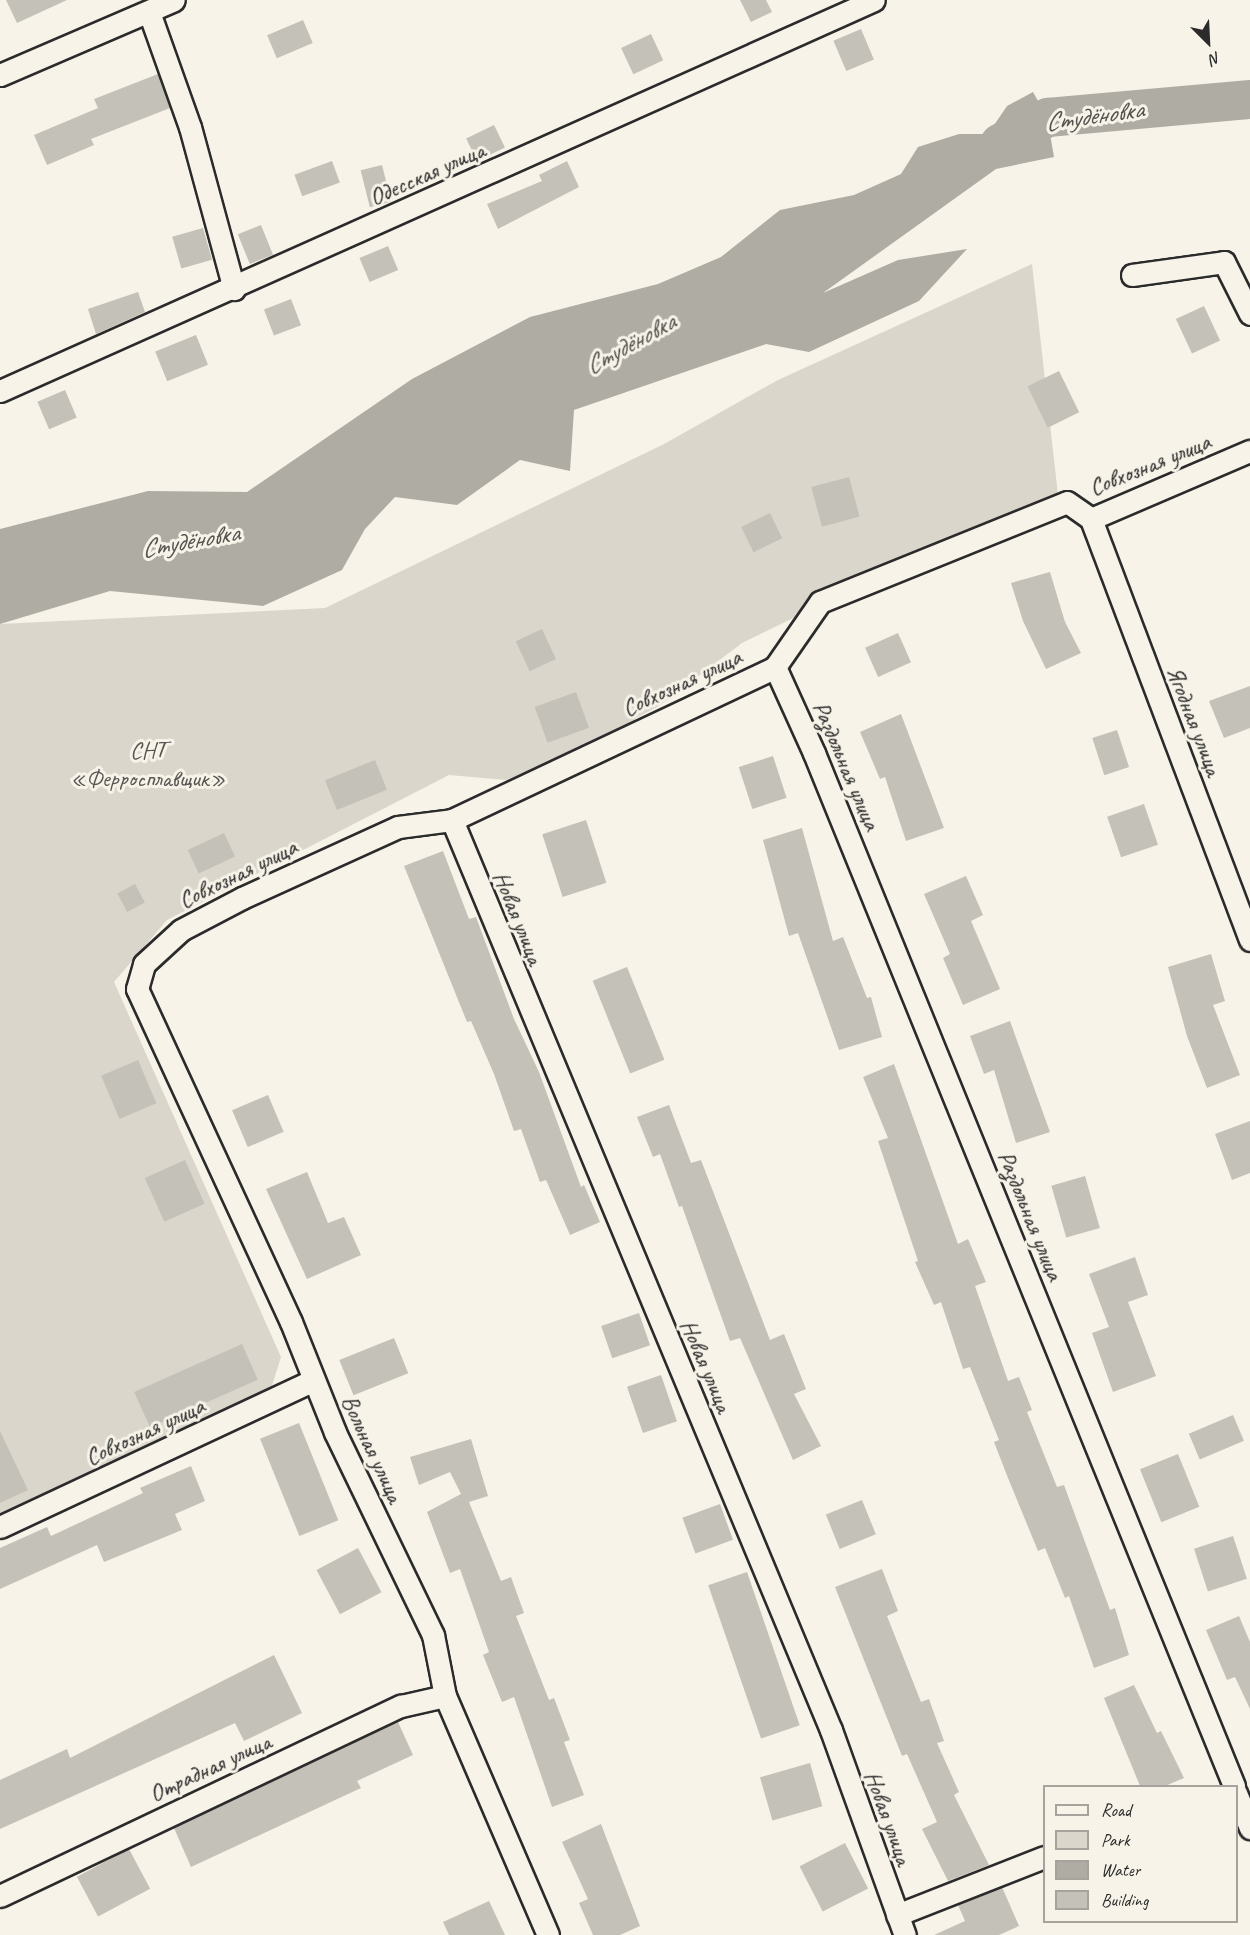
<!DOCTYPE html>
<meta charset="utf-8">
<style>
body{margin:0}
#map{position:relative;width:1250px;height:1935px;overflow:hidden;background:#f7f3e8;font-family:Caveat,sans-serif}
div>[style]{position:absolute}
.green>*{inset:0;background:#dad6cc}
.water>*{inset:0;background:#afaca4}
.river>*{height:39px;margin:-19.5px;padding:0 19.5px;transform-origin:19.5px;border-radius:19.5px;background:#afaca4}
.building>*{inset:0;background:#c4c1b9;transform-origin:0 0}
.roads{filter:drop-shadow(2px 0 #2b2b2b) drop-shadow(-2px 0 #2b2b2b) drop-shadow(0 2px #2b2b2b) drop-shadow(0 -2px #2b2b2b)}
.minor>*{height:21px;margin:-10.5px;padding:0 10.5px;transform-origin:10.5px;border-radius:10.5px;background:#f7f3e8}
span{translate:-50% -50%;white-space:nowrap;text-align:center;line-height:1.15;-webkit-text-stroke:6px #f7f3e8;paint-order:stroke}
.street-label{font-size:24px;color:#2b2b2b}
.park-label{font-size:24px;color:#575653}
.water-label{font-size:26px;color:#53524f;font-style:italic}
.legend{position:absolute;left:1043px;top:1785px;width:195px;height:138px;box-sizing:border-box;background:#f7f3e8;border:2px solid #a5a39c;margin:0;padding:8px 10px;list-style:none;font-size:18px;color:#2b2b2b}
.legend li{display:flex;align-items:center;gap:12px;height:30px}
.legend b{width:30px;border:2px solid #a5a39c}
.north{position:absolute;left:1178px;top:12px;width:60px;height:60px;-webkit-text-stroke:4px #f7f3e8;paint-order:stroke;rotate:156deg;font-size:16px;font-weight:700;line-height:24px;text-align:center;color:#2b2b2b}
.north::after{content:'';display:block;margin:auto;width:21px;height:27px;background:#2b2b2b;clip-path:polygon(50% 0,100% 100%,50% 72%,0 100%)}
</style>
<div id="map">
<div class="green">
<i style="clip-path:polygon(1032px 264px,1058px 495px,928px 552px,742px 643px,659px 706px,636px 718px,626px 731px,506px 780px,449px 775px,167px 920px,114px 982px,281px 1357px,269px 1395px,0 1516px,0 624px,325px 608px,664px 444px,778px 380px)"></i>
</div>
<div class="water">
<i style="clip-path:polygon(1033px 92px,1047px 117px,1054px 157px,996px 169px,823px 293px,898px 260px,967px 249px,919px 301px,809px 352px,766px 344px,574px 410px,570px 471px,520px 460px,457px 505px,395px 497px,365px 529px,342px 570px,263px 606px,110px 591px,0 624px,0 529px,148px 491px,247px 492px,412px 379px,530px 317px,658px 284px,721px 257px,780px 210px,854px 195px,901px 174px,918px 147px,959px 134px,988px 134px,1007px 106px)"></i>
</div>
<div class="river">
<i style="left:999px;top:143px;width:55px;rotate:-28.4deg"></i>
<i style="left:1047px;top:117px;width:204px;rotate:-5.1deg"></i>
</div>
<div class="building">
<i style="clip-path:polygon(6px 0,67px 0,17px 23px)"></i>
<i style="clip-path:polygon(740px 0,766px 0,772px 12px,751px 22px)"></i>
<i style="left:303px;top:20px;width:25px;height:39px;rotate:67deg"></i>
<i style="left:861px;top:29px;width:33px;height:30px;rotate:67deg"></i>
<i style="left:651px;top:34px;width:29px;height:33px;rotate:65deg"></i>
<i style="clip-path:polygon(158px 74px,170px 108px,91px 139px,94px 145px,47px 165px,34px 135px,98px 108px,94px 99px)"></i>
<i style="left:494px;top:125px;width:25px;height:31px;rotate:64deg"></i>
<i style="left:332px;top:161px;width:23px;height:40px;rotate:70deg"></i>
<i style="clip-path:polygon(567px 161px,579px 187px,498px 229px,487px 204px,542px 181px,539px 175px)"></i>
<i style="left:382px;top:165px;width:38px;height:22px;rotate:76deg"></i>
<i style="left:261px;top:225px;width:32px;height:25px;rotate:68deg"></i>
<i style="left:203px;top:228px;width:33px;height:32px;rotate:74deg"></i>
<i style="left:388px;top:246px;width:26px;height:31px;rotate:67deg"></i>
<i style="clip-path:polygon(138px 292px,145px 312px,96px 334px,88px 309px)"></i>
<i style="left:291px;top:299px;width:28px;height:29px;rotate:69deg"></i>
<i style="left:1204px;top:306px;width:38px;height:31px;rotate:65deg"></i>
<i style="left:196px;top:335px;width:32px;height:44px;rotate:68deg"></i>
<i style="left:1059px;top:371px;width:46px;height:35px;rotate:64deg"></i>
<i style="left:65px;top:390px;width:30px;height:30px;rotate:67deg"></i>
<i style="left:849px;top:477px;width:41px;height:39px;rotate:75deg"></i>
<i style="left:770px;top:513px;width:28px;height:32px;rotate:64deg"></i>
<i style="clip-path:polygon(1050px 572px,1065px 622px,1081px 653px,1046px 669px,1023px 621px,1011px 583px)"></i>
<i style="left:542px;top:629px;width:33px;height:29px;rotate:65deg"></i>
<i style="left:898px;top:633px;width:32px;height:36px;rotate:66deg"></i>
<i style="clip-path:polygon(1250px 686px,1250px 728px,1224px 738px,1209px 701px)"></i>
<i style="left:576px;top:692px;width:38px;height:44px;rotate:70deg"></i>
<i style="clip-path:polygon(901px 714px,944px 828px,906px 841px,885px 777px,880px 779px,860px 732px)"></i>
<i style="left:1117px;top:730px;width:39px;height:26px;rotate:72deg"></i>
<i style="left:773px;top:756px;width:44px;height:36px;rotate:72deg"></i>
<i style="left:375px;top:760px;width:32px;height:54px;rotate:68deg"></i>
<i style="left:1144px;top:804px;width:43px;height:39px;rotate:71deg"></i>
<i style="left:586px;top:820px;width:66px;height:46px;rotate:72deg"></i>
<i style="clip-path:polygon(802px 828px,833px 941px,843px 937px,867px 998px,871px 997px,882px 1037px,839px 1050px,798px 933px,789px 936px,763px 840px)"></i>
<i style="left:224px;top:833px;width:26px;height:40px;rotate:65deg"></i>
<i style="clip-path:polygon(443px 851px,469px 919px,476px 917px,514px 1019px,539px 1072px,581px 1187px,584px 1185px,600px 1222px,570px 1235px,546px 1180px,540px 1182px,521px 1129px,514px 1131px,494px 1074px,471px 1021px,467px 1022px,404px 866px)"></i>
<i style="clip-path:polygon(966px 876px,983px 915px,971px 921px,1000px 989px,963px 1005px,943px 958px,950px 954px,924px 894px)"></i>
<i style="left:135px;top:884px;width:21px;height:20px;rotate:62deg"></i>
<i style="clip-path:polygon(1211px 954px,1225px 1001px,1213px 1005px,1240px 1075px,1207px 1088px,1187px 1036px,1168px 967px)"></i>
<i style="left:627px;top:967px;width:100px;height:37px;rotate:68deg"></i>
<i style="clip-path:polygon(1010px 1021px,1050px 1132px,1016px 1143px,994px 1070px,984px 1074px,970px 1036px)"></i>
<i style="left:138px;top:1060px;width:47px;height:40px;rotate:67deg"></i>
<i style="clip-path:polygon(894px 1064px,958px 1244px,968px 1239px,986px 1282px,975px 1286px,1008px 1381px,1019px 1377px,1032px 1410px,1027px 1412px,1057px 1487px,1064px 1485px,1110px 1610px,1115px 1608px,1129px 1655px,1094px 1668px,1069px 1596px,1065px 1598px,1045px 1548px,1038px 1551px,1008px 1478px,994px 1442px,999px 1440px,970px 1367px,963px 1369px,941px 1302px,934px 1305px,915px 1262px,918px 1261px,878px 1141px,888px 1138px,863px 1077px)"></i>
<i style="left:268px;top:1095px;width:40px;height:39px;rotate:67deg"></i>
<i style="clip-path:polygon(669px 1105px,691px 1163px,701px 1160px,770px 1340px,784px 1334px,806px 1389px,794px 1394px,821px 1446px,793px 1460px,740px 1338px,730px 1341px,682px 1206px,679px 1207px,660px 1154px,653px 1157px,637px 1117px)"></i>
<i style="clip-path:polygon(1250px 1121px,1250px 1173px,1232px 1180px,1215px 1134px)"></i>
<i style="left:185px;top:1160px;width:48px;height:44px;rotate:66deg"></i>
<i style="clip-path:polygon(307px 1172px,328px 1223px,344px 1217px,361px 1255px,307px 1279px,266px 1189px)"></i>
<i style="left:1085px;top:1176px;width:54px;height:35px;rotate:74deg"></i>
<i style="clip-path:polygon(1135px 1257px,1148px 1295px,1128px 1302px,1156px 1376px,1113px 1392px,1092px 1333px,1109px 1327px,1089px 1274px)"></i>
<i style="left:639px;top:1313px;width:34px;height:40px;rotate:71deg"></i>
<i style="left:394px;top:1338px;width:38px;height:59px;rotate:68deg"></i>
<i style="left:242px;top:1344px;width:39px;height:118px;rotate:66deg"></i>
<i style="left:661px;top:1375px;width:49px;height:36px;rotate:71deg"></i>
<i style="left:1233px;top:1415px;width:28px;height:48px;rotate:67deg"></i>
<i style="left:299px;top:1423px;width:105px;height:42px;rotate:68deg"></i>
<i style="clip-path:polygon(0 1431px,28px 1490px,0 1503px)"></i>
<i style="clip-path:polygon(471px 1439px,488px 1496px,469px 1502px,501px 1581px,511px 1577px,524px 1613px,516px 1616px,549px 1700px,554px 1698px,570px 1740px,564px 1742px,584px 1795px,552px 1807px,514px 1697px,502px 1702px,483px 1655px,489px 1652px,460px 1569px,450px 1573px,427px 1512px,461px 1494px,450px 1472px,419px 1485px,410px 1457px)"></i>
<i style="left:1178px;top:1454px;width:57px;height:41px;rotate:68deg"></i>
<i style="clip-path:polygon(191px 1466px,205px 1501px,175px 1514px,182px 1530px,104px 1562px,97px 1545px,0 1589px,0 1548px,47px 1527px,51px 1536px,143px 1493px,140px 1488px)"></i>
<i style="left:862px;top:1500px;width:37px;height:39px;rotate:68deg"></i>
<i style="left:720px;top:1504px;width:38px;height:40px;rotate:70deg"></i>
<i style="left:1233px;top:1536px;width:45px;height:41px;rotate:72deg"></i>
<i style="left:358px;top:1548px;width:50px;height:47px;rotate:62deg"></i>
<i style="clip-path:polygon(882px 1569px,898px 1611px,887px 1616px,921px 1702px,929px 1699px,944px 1741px,937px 1743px,959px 1792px,954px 1795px,989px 1865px,948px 1881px,922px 1829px,937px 1822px,907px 1754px,902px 1756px,835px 1587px)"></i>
<i style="left:747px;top:1572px;width:162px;height:41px;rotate:71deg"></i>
<i style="clip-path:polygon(1239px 1616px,1250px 1642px,1250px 1709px,1235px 1677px,1227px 1680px,1206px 1630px)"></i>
<i style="clip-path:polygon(274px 1655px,302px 1713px,244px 1741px,235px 1723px,0 1829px,0 1780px,67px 1749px,70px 1758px)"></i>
<i style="clip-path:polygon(1134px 1685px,1157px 1733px,1161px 1731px,1184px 1778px,1165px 1786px,1140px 1786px,1104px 1698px)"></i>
<i style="clip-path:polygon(398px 1722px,413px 1755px,357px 1781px,361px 1788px,191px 1867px,174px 1828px)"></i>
<i style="left:810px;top:1763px;width:45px;height:52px;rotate:74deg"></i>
<i style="clip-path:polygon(601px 1824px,640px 1926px,620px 1935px,593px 1935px,579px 1903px,588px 1899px,562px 1842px)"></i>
<i style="left:845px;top:1843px;width:51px;height:51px;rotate:63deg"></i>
<i style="left:129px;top:1849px;width:45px;height:59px;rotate:62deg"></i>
<i style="clip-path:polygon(1002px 1887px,1019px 1926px,999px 1935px,934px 1935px,965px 1921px,958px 1905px)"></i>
<i style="clip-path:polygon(489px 1901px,505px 1935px,449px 1935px,443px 1922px)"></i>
</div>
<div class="roads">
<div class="minor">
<i style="left:149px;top:12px;width:122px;rotate:70.4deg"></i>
<i style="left:190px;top:127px;width:168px;rotate:74.8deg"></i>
<i style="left:0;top:75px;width:189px;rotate:-23.3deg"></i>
<i style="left:1132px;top:275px;width:93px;rotate:-8deg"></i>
<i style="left:1224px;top:262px;width:58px;rotate:63.4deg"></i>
<i style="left:0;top:391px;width:957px;rotate:-24.1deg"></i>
<i style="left:1091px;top:519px;width:450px;rotate:69.3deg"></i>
<i style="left:775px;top:667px;width:94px;rotate:65.6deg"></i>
<i style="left:814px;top:753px;width:1115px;rotate:67.87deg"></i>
<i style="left:452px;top:820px;width:986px;rotate:67.39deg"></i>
<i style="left:831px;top:1730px;width:218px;rotate:70.2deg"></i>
<i style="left:0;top:1527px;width:344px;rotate:-25.1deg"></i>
<i style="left:1236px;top:1793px;width:38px;rotate:68deg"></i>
<i style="left:0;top:1896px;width:444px;rotate:-25.4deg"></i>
<i style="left:401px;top:1706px;width:45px;rotate:-12.8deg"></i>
<i style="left:897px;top:1915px;width:158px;rotate:-21.5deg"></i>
<i style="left:548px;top:1935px;width:260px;rotate:-113.3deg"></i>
<i style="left:445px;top:1696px;width:62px;rotate:-101.1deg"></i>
<i style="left:433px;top:1635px;width:225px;rotate:-115.8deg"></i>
<i style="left:335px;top:1432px;width:118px;rotate:-111.8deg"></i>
<i style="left:291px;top:1322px;width:367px;rotate:-114.8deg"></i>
<i style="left:137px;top:989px;width:26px;rotate:-74deg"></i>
<i style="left:144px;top:964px;width:50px;rotate:-42.6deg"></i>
<i style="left:181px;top:930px;width:69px;rotate:-27.7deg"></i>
<i style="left:242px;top:898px;width:171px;rotate:-24.5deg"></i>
<i style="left:398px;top:827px;width:54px;rotate:-7.4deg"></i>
<i style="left:452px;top:820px;width:357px;rotate:-25.3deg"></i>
<i style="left:775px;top:667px;width:79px;rotate:-55.3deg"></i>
<i style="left:820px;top:602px;width:266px;rotate:-22deg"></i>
<i style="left:1067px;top:502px;width:29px;rotate:35deg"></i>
<i style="left:1091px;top:519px;width:173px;rotate:-23.2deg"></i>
</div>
</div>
<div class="street-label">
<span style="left:427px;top:174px;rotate:-24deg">Одесская улица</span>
<span style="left:1150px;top:465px;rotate:-22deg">Совхозная улица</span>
<span style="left:682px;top:683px;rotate:-25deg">Совхозная улица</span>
<span style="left:1194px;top:721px;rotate:69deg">Ягодная улица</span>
<span style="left:846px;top:766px;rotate:67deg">Раздольная улица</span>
<span style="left:238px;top:874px;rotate:-26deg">Совхозная улица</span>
<span style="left:518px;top:918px;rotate:68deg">Новая улица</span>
<span style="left:1030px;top:1216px;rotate:68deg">Раздольная улица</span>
<span style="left:706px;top:1366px;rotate:67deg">Новая улица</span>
<span style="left:145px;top:1432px;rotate:-25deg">Совхозная улица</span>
<span style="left:372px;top:1449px;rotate:65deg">Вольная улица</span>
<span style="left:210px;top:1768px;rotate:-25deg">Отрадная улица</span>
<span style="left:888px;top:1818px;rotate:70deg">Новая улица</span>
</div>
<div class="park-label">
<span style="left:148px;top:765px">СНТ<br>«Ферросплавщик»</span>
</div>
<div class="water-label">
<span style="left:1094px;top:116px;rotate:-8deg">Студёновка</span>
<span style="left:630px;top:344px;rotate:-29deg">Студёновка</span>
<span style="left:190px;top:541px;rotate:-10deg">Студёновка</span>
</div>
<ul class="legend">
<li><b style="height:8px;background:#f7f3e8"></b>Road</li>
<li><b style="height:16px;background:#dad6cc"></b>Park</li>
<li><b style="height:16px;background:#afaca4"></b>Water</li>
<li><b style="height:16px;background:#c4c1b9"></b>Building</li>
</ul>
<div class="north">N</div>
</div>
